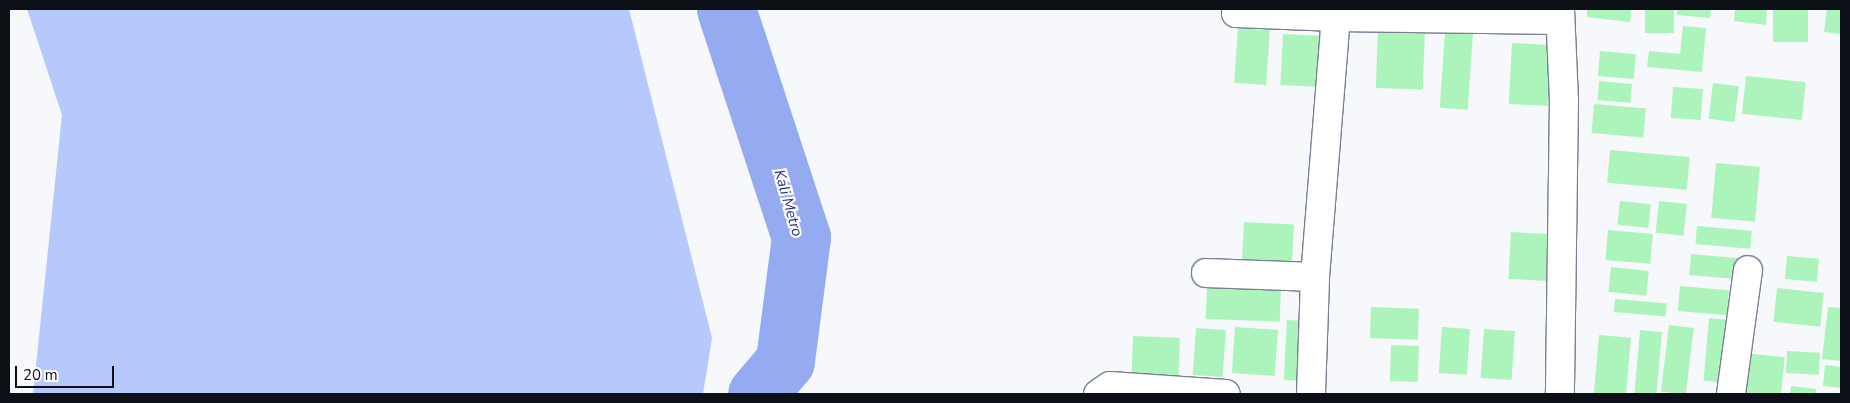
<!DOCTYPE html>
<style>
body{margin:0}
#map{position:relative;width:1850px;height:403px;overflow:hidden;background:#f6f8fc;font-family:"Nunito Sans",sans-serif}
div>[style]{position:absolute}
.green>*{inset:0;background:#b7c8fd}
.river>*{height:59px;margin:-29.5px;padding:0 29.5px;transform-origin:29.5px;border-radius:29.5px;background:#95aaf1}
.building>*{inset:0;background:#acf4bb;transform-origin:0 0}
.roads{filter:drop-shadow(1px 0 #798093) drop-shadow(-1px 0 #798093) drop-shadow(0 1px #798093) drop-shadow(0 -1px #798093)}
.street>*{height:28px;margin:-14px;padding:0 14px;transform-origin:14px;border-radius:14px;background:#fff}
span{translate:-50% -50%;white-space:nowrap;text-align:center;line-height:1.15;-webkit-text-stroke:4.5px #fff;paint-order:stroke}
.water-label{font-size:15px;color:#232e7f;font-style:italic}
.frame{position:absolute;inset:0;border:10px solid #0d0f17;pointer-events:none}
.scale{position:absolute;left:15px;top:366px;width:99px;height:22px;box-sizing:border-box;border:2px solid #0d0f17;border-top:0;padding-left:6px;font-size:15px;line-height:18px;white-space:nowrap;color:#0d0f17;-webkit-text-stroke:4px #fff;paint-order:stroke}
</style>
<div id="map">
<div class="green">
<i style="clip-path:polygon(27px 9px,629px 9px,712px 338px,703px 394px,33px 394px,62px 115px)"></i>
</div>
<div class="river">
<i style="left:726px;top:9px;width:240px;rotate:71.8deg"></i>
<i style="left:801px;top:237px;width:125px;rotate:97.4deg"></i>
<i style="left:785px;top:361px;width:43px;rotate:130.3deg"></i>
</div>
<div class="building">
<i style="clip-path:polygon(1587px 9px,1631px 9px,1630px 22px,1587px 17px)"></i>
<i style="left:1645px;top:9px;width:29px;height:24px"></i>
<i style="clip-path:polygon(1677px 9px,1711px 9px,1710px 18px,1677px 15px)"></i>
<i style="clip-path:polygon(1735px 9px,1767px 9px,1766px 25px,1734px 21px)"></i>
<i style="left:1773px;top:9px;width:35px;height:33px"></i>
<i style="clip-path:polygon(1827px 9px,1841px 9px,1841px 34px,1824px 32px)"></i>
<i style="clip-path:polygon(1683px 26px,1706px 28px,1702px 72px,1647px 67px,1649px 51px,1680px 54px)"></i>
<i style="left:1378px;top:27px;width:47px;height:61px;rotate:2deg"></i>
<i style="left:1238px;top:28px;width:32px;height:55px;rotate:4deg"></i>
<i style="left:1445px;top:32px;width:28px;height:76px;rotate:4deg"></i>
<i style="left:1283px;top:34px;width:45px;height:51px;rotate:3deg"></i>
<i style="left:1512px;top:43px;width:40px;height:61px;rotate:3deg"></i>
<i style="left:1600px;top:51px;width:36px;height:25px;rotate:5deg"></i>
<i style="left:1746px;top:76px;width:60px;height:38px;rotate:6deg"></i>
<i style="left:1599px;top:81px;width:33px;height:19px;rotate:5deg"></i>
<i style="left:1713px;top:83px;width:26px;height:36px;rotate:7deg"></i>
<i style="left:1673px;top:87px;width:30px;height:31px;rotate:4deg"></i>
<i style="left:1594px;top:104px;width:52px;height:29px;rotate:5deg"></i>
<i style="left:1610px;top:150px;width:80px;height:33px;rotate:5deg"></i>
<i style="left:1716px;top:163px;width:44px;height:55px;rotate:5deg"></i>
<i style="left:1620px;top:201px;width:31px;height:24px;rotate:6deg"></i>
<i style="left:1659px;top:201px;width:28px;height:32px;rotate:6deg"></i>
<i style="left:1244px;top:222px;width:50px;height:38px;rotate:3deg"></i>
<i style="left:1697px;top:226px;width:55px;height:18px;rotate:5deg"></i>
<i style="left:1608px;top:230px;width:45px;height:30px;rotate:5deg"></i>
<i style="left:1511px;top:232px;width:41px;height:47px;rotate:3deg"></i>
<i style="left:1691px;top:254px;width:48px;height:21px;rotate:5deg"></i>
<i style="left:1787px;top:256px;width:32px;height:23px;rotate:5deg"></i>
<i style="left:1611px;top:267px;width:38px;height:25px;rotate:6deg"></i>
<i style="left:1207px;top:284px;width:74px;height:35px;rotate:2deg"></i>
<i style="left:1680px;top:286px;width:49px;height:25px;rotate:5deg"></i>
<i style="left:1777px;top:288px;width:47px;height:34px;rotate:6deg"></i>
<i style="left:1615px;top:299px;width:52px;height:13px;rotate:5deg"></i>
<i style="left:1371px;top:307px;width:48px;height:31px;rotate:2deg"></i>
<i style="clip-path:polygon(1828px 307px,1841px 308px,1841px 361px,1822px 359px)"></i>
<i style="left:1709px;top:318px;width:25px;height:63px;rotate:5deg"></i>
<i style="left:1287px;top:320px;width:22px;height:60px;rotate:3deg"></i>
<i style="left:1669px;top:325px;width:25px;height:67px;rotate:7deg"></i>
<i style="left:1235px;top:327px;width:43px;height:46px;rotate:4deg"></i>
<i style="left:1442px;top:327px;width:28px;height:46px;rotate:4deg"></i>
<i style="left:1196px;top:328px;width:30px;height:47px;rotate:4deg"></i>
<i style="left:1484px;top:329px;width:31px;height:49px;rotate:4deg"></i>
<i style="left:1640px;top:330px;width:22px;height:64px;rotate:5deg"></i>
<i style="left:1599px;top:335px;width:32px;height:58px;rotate:5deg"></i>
<i style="left:1133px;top:336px;width:47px;height:40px;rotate:2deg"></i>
<i style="left:1391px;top:345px;width:28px;height:36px;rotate:2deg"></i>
<i style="left:1787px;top:351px;width:33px;height:22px;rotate:3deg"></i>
<i style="left:1745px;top:353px;width:40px;height:41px;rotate:6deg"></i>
<i style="clip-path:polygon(1825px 365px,1841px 367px,1841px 388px,1823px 386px)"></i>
<i style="clip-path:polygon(1791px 386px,1816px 389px,1815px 394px,1790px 394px)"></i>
</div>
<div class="roads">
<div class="street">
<i style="left:1236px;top:9px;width:4px;rotate:90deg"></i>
<i style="left:1236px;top:13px;width:100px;rotate:2.3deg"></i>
<i style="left:1336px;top:17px;width:223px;rotate:0.8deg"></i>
<i style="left:1560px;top:9px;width:91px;rotate:87.5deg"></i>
<i style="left:1564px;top:100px;width:294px;rotate:90.8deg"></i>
<i style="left:1206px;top:273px;width:109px;rotate:2.1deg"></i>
<i style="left:1098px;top:394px;width:14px;rotate:-34deg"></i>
<i style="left:1110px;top:386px;width:116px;rotate:3.9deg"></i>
<i style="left:1311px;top:394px;width:117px;rotate:-88deg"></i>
<i style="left:1315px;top:277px;width:261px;rotate:-85.4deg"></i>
<i style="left:1731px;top:394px;width:125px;rotate:-82.2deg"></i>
</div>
</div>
<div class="water-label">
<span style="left:788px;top:203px;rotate:74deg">Kali Metro</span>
</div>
<div class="frame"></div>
<div class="scale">20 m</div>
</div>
